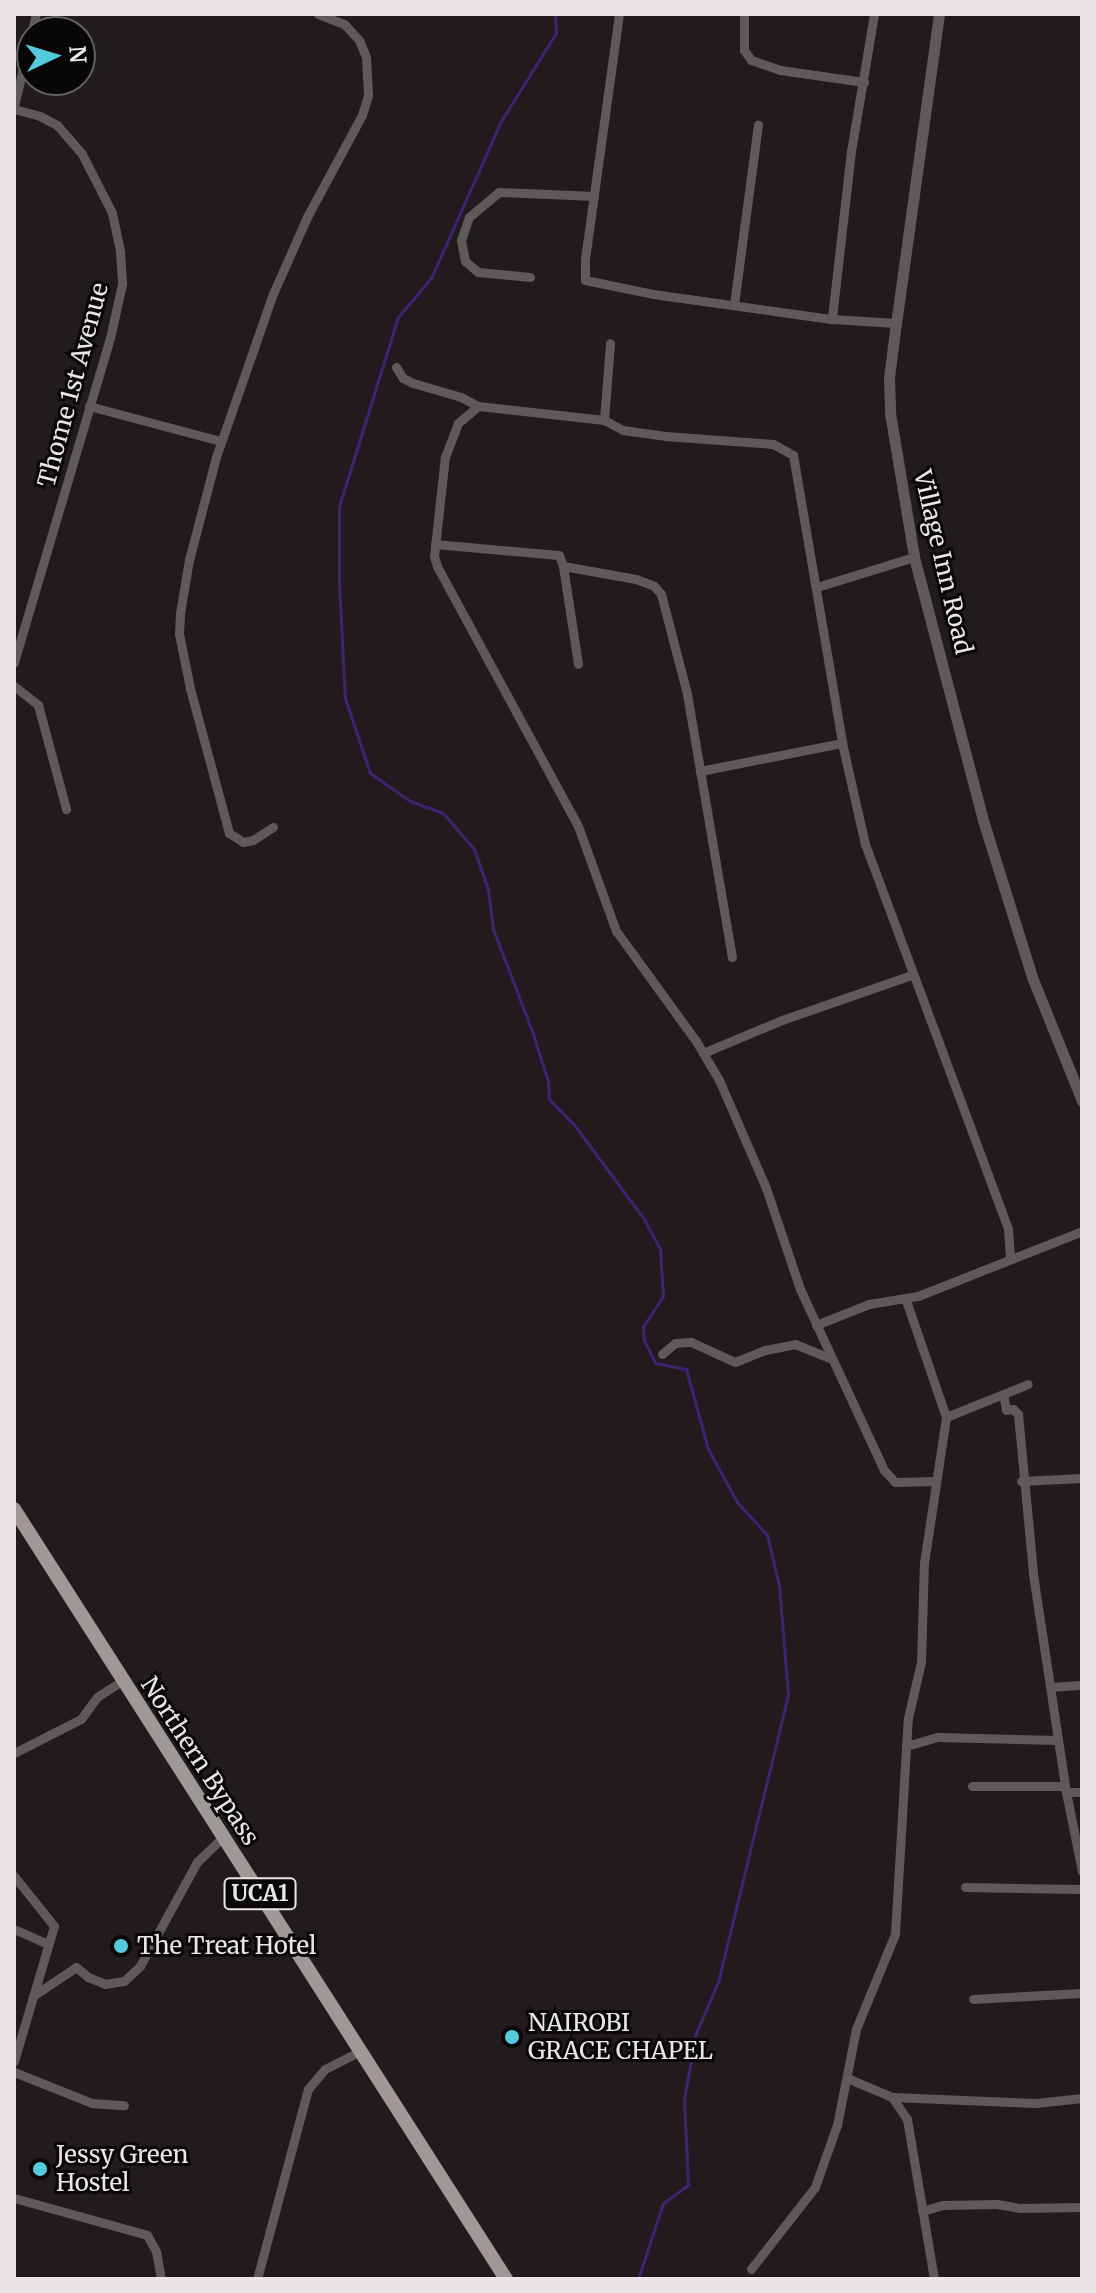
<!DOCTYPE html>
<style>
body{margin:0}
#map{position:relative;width:1096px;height:2293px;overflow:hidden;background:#211b1d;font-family:Merriweather,serif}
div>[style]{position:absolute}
.stream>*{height:3px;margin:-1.5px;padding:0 1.5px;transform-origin:1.5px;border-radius:1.5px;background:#402370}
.minor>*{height:9px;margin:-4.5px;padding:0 4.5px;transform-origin:4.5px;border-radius:4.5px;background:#5e5a5a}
.tertiary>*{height:11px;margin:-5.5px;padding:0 5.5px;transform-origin:5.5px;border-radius:5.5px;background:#5e5a5a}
.primary>*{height:14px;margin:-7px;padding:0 7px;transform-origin:7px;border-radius:7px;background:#a09897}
.dots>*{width:22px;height:22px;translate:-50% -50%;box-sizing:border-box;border:4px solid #090707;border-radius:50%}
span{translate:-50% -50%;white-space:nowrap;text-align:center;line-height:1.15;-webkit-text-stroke:6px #090707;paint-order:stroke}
.shield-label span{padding:2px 6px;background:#090707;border:2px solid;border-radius:6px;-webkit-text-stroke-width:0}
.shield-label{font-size:22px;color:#eae6e7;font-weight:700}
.street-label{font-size:24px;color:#eae6e7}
.poi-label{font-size:24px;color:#eae6e7}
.left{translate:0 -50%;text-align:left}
.frame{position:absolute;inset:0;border:16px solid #eae6e7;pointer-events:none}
.north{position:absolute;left:16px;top:16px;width:80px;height:80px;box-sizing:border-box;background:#090707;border:2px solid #636061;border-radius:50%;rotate:86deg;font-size:22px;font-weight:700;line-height:32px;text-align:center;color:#eae6e7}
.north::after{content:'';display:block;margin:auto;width:28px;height:36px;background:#54cadd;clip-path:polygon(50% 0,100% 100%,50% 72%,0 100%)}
</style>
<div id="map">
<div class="stream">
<i style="left:555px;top:14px;width:19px;rotate:87deg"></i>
<i style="left:556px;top:33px;width:104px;rotate:122deg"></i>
<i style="left:501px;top:121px;width:172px;rotate:114deg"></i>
<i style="left:431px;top:278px;width:51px;rotate:130.2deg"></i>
<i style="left:398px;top:317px;width:199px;rotate:107.3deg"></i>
<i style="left:339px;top:507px;width:77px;rotate:90deg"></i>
<i style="left:339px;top:584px;width:114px;rotate:87deg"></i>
<i style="left:345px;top:698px;width:79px;rotate:71.6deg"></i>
<i style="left:370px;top:773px;width:49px;rotate:35deg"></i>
<i style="left:410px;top:801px;width:35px;rotate:20deg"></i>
<i style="left:443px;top:813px;width:48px;rotate:49.3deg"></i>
<i style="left:474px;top:849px;width:42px;rotate:70.7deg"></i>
<i style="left:488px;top:889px;width:40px;rotate:82.9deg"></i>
<i style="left:493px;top:929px;width:112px;rotate:69.1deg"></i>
<i style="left:533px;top:1034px;width:49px;rotate:72.3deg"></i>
<i style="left:548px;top:1081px;width:18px;rotate:87deg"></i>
<i style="left:549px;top:1099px;width:37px;rotate:46deg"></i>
<i style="left:575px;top:1126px;width:116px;rotate:53.4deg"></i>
<i style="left:644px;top:1219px;width:34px;rotate:62deg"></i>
<i style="left:660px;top:1249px;width:47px;rotate:86.3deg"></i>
<i style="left:663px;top:1296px;width:37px;rotate:123deg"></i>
<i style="left:643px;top:1327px;width:13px;rotate:86deg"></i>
<i style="left:644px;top:1340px;width:25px;rotate:64deg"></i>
<i style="left:655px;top:1363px;width:32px;rotate:11deg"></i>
<i style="left:686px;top:1369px;width:83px;rotate:74.6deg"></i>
<i style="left:708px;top:1449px;width:60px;rotate:61.3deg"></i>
<i style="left:737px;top:1502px;width:45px;rotate:47.7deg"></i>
<i style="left:767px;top:1535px;width:51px;rotate:76.5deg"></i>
<i style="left:779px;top:1585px;width:110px;rotate:85.3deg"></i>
<i style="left:788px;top:1695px;width:295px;rotate:103.7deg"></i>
<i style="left:718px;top:1982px;width:56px;rotate:113.3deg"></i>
<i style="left:696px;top:2033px;width:67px;rotate:100.3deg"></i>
<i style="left:684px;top:2099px;width:86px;rotate:87.3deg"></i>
<i style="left:688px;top:2185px;width:31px;rotate:144deg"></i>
<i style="left:663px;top:2203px;width:80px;rotate:108.2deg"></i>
</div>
<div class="minor">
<i style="left:619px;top:14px;width:248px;rotate:97.9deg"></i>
<i style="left:585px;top:260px;width:20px;rotate:90deg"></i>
<i style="left:585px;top:280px;width:69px;rotate:11.6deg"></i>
<i style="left:653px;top:294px;width:181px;rotate:8deg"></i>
<i style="left:744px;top:14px;width:36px;rotate:90deg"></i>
<i style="left:744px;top:50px;width:12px;rotate:55deg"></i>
<i style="left:751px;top:60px;width:31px;rotate:19deg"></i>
<i style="left:780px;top:70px;width:85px;rotate:8.1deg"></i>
<i style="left:874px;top:14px;width:139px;rotate:99.5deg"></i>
<i style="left:851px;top:151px;width:169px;rotate:96.5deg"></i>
<i style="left:832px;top:319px;width:64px;rotate:3.6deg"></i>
<i style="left:14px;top:106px;width:95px;rotate:-76.6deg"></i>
<i style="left:14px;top:109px;width:27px;rotate:15deg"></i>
<i style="left:40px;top:116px;width:19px;rotate:28deg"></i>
<i style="left:57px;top:125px;width:38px;rotate:49deg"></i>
<i style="left:82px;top:154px;width:66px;rotate:63deg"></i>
<i style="left:112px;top:213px;width:40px;rotate:78deg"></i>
<i style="left:120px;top:252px;width:32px;rotate:86deg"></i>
<i style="left:122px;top:284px;width:55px;rotate:102.5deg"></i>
<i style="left:110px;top:338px;width:339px;rotate:106.5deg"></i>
<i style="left:530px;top:277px;width:52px;rotate:-174.5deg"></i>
<i style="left:478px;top:272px;width:17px;rotate:-140deg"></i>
<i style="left:465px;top:261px;width:21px;rotate:-101deg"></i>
<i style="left:461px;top:240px;width:24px;rotate:-71deg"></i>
<i style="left:469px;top:217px;width:39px;rotate:-40deg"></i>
<i style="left:499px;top:192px;width:95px;rotate:2.4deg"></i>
<i style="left:734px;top:304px;width:181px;rotate:-82.4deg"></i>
<i style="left:396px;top:367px;width:13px;rotate:58deg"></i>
<i style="left:403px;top:378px;width:11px;rotate:27deg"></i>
<i style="left:413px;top:383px;width:50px;rotate:16.3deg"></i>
<i style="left:461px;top:397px;width:19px;rotate:28deg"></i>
<i style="left:89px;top:406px;width:137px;rotate:14.9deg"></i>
<i style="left:604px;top:420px;width:77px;rotate:-85.5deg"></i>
<i style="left:435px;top:544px;width:124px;rotate:5.1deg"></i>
<i style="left:559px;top:555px;width:12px;rotate:70deg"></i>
<i style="left:563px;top:566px;width:74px;rotate:10.1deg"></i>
<i style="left:636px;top:579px;width:19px;rotate:21deg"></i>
<i style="left:654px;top:586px;width:11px;rotate:49deg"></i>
<i style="left:661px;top:594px;width:103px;rotate:75.4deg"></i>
<i style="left:687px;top:694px;width:267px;rotate:80.3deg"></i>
<i style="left:563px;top:566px;width:99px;rotate:81.3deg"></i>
<i style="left:817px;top:587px;width:102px;rotate:-17.2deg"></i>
<i style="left:14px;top:686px;width:31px;rotate:38deg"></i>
<i style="left:38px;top:705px;width:108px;rotate:74.9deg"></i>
<i style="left:700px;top:771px;width:145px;rotate:-11.2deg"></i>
<i style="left:273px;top:827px;width:24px;rotate:147deg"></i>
<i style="left:253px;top:840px;width:10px;rotate:169deg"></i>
<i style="left:243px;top:842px;width:17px;rotate:-147deg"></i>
<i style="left:229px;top:833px;width:150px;rotate:-105.1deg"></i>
<i style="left:190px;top:688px;width:55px;rotate:-101.5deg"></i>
<i style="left:179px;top:634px;width:21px;rotate:-87deg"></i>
<i style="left:180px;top:613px;width:54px;rotate:-80.4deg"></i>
<i style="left:189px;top:560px;width:106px;rotate:-75.3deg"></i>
<i style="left:216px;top:457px;width:170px;rotate:-70.8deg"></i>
<i style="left:272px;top:296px;width:86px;rotate:-66.1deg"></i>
<i style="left:307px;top:217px;width:116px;rotate:-61.7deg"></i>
<i style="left:362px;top:115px;width:21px;rotate:-73deg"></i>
<i style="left:368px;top:95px;width:38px;rotate:-93deg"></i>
<i style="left:366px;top:57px;width:18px;rotate:-112deg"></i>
<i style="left:359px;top:40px;width:22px;rotate:-133deg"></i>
<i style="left:344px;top:24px;width:28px;rotate:-159deg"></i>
<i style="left:703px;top:1053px;width:86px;rotate:-22.7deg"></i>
<i style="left:782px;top:1020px;width:137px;rotate:-19.2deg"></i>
<i style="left:816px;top:1325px;width:57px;rotate:-21.6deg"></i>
<i style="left:869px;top:1304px;width:50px;rotate:-9.3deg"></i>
<i style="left:918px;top:1296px;width:176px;rotate:-21.6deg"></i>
<i style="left:662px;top:1354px;width:17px;rotate:-40deg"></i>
<i style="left:675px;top:1343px;width:16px;rotate:-4deg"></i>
<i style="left:691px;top:1342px;width:48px;rotate:24.4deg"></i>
<i style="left:735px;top:1362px;width:32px;rotate:-22deg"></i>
<i style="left:765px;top:1350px;width:31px;rotate:-11deg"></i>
<i style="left:795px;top:1344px;width:38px;rotate:22deg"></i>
<i style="left:1003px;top:1394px;width:16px;rotate:79deg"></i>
<i style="left:1006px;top:1410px;width:7px;rotate:-8deg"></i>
<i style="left:1013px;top:1409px;width:7px;rotate:45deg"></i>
<i style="left:1018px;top:1414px;width:161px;rotate:84.6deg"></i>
<i style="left:1033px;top:1574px;width:220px;rotate:81.4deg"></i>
<i style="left:1066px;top:1792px;width:81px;rotate:78.6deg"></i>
<i style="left:946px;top:1417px;width:88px;rotate:-21.9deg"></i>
<i style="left:936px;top:1481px;width:41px;rotate:178.6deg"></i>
<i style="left:895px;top:1482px;width:16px;rotate:-133deg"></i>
<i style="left:884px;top:1470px;width:200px;rotate:-114.9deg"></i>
<i style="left:800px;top:1289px;width:107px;rotate:-108.6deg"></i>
<i style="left:766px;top:1188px;width:118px;rotate:-113.5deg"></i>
<i style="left:719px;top:1080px;width:45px;rotate:-120.5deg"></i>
<i style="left:696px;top:1041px;width:136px;rotate:-126deg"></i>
<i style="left:616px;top:931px;width:112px;rotate:-109.9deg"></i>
<i style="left:578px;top:826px;width:296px;rotate:-118.5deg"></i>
<i style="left:437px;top:566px;width:10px;rotate:-107deg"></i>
<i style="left:434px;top:556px;width:100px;rotate:-83.7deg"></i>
<i style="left:445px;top:457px;width:36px;rotate:-69deg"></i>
<i style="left:458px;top:423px;width:26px;rotate:-40deg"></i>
<i style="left:478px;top:406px;width:127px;rotate:6.3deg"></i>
<i style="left:604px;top:420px;width:21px;rotate:28deg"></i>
<i style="left:623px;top:430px;width:42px;rotate:8.1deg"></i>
<i style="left:665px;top:436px;width:108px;rotate:4.2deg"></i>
<i style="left:773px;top:444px;width:23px;rotate:29deg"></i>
<i style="left:793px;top:455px;width:292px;rotate:80.3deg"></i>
<i style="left:842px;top:743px;width:104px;rotate:77.2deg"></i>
<i style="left:865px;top:844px;width:411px;rotate:69.6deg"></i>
<i style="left:1008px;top:1229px;width:28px;rotate:86deg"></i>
<i style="left:1021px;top:1481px;width:61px;rotate:-2.8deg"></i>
<i style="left:1051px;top:1687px;width:31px;rotate:-4deg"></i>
<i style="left:906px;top:1746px;width:33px;rotate:-16deg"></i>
<i style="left:938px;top:1737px;width:120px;rotate:1.4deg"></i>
<i style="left:14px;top:1753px;width:75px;rotate:-26.9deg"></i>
<i style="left:81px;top:1719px;width:27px;rotate:-54deg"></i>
<i style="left:97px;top:1697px;width:30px;rotate:-33deg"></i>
<i style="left:972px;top:1786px;width:93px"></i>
<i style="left:1066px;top:1792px;width:16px"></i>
<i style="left:14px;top:1876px;width:64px;rotate:51.3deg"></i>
<i style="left:54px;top:1926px;width:141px;rotate:106.5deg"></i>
<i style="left:965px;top:1887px;width:117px;rotate:1deg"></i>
<i style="left:14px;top:1929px;width:36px;rotate:24deg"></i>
<i style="left:33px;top:1996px;width:52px;rotate:-34deg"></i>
<i style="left:76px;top:1967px;width:16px;rotate:40deg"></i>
<i style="left:88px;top:1977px;width:18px;rotate:22deg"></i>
<i style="left:105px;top:1984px;width:19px;rotate:-9deg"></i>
<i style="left:124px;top:1981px;width:22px;rotate:-43deg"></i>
<i style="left:140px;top:1966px;width:119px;rotate:-61.3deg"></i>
<i style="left:197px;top:1862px;width:36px;rotate:-44deg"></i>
<i style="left:973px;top:1999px;width:109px;rotate:-3.2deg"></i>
<i style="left:14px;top:2072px;width:84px;rotate:21.7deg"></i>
<i style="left:92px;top:2103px;width:32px;rotate:4deg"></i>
<i style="left:847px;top:2078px;width:49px;rotate:22.9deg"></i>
<i style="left:892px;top:2097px;width:27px;rotate:56deg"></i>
<i style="left:907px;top:2119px;width:162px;rotate:80.4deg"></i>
<i style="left:892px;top:2097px;width:144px;rotate:2.4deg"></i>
<i style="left:1036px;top:2103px;width:46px;rotate:-6.2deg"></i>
<i style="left:14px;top:2198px;width:138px;rotate:15.5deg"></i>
<i style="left:147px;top:2235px;width:18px;rotate:61deg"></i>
<i style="left:156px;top:2251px;width:28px;rotate:80deg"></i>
<i style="left:922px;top:2211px;width:22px;rotate:-16deg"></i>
<i style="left:943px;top:2205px;width:54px;rotate:-1.1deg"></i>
<i style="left:997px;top:2204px;width:22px;rotate:10deg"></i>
<i style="left:1019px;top:2208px;width:63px;rotate:-0.9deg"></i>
<i style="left:751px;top:2269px;width:104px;rotate:-52deg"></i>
<i style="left:815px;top:2187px;width:66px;rotate:-70.5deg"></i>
<i style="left:837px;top:2125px;width:98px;rotate:-78.8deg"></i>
<i style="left:856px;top:2029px;width:103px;rotate:-67.7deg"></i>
<i style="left:895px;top:1934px;width:216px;rotate:-86.6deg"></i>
<i style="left:908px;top:1718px;width:57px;rotate:-76.9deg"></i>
<i style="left:921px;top:1662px;width:99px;rotate:-88.3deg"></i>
<i style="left:924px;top:1563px;width:148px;rotate:-81.4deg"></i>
<i style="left:946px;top:1417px;width:124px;rotate:-108.9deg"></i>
<i style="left:257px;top:2279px;width:197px;rotate:-75deg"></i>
<i style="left:308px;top:2089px;width:26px;rotate:-50deg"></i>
<i style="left:325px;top:2069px;width:38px;rotate:-27deg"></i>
</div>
<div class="tertiary">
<i style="left:939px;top:14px;width:312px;rotate:97.9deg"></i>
<i style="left:896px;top:323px;width:55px;rotate:97.3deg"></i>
<i style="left:889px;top:378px;width:35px;rotate:88deg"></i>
<i style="left:890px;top:413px;width:146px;rotate:80.5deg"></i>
<i style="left:914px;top:557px;width:269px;rotate:75.3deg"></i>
<i style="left:982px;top:817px;width:168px;rotate:72.6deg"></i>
<i style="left:1032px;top:977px;width:134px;rotate:68deg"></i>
</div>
<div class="primary">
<i style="left:14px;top:1509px;width:914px;rotate:57.42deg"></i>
</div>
<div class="dots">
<i style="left:121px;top:1946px;background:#54cadd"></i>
<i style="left:512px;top:2037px;background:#54cadd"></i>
<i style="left:40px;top:2169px;background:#54cadd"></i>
</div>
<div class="shield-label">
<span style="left:260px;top:1894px">UCA1</span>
</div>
<div class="street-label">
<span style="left:73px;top:385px;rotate:-75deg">Thome 1st Avenue</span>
<span style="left:943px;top:562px;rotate:77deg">Village Inn Road</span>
<span style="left:200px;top:1761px;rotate:57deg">Northern Bypass</span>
</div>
<div class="poi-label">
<span class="left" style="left:137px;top:1946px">The Treat Hotel</span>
<span class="left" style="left:528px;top:2037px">NAIROBI<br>GRACE CHAPEL</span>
<span class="left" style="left:56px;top:2169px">Jessy Green<br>Hostel</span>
</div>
<div class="frame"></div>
<div class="north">N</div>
</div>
